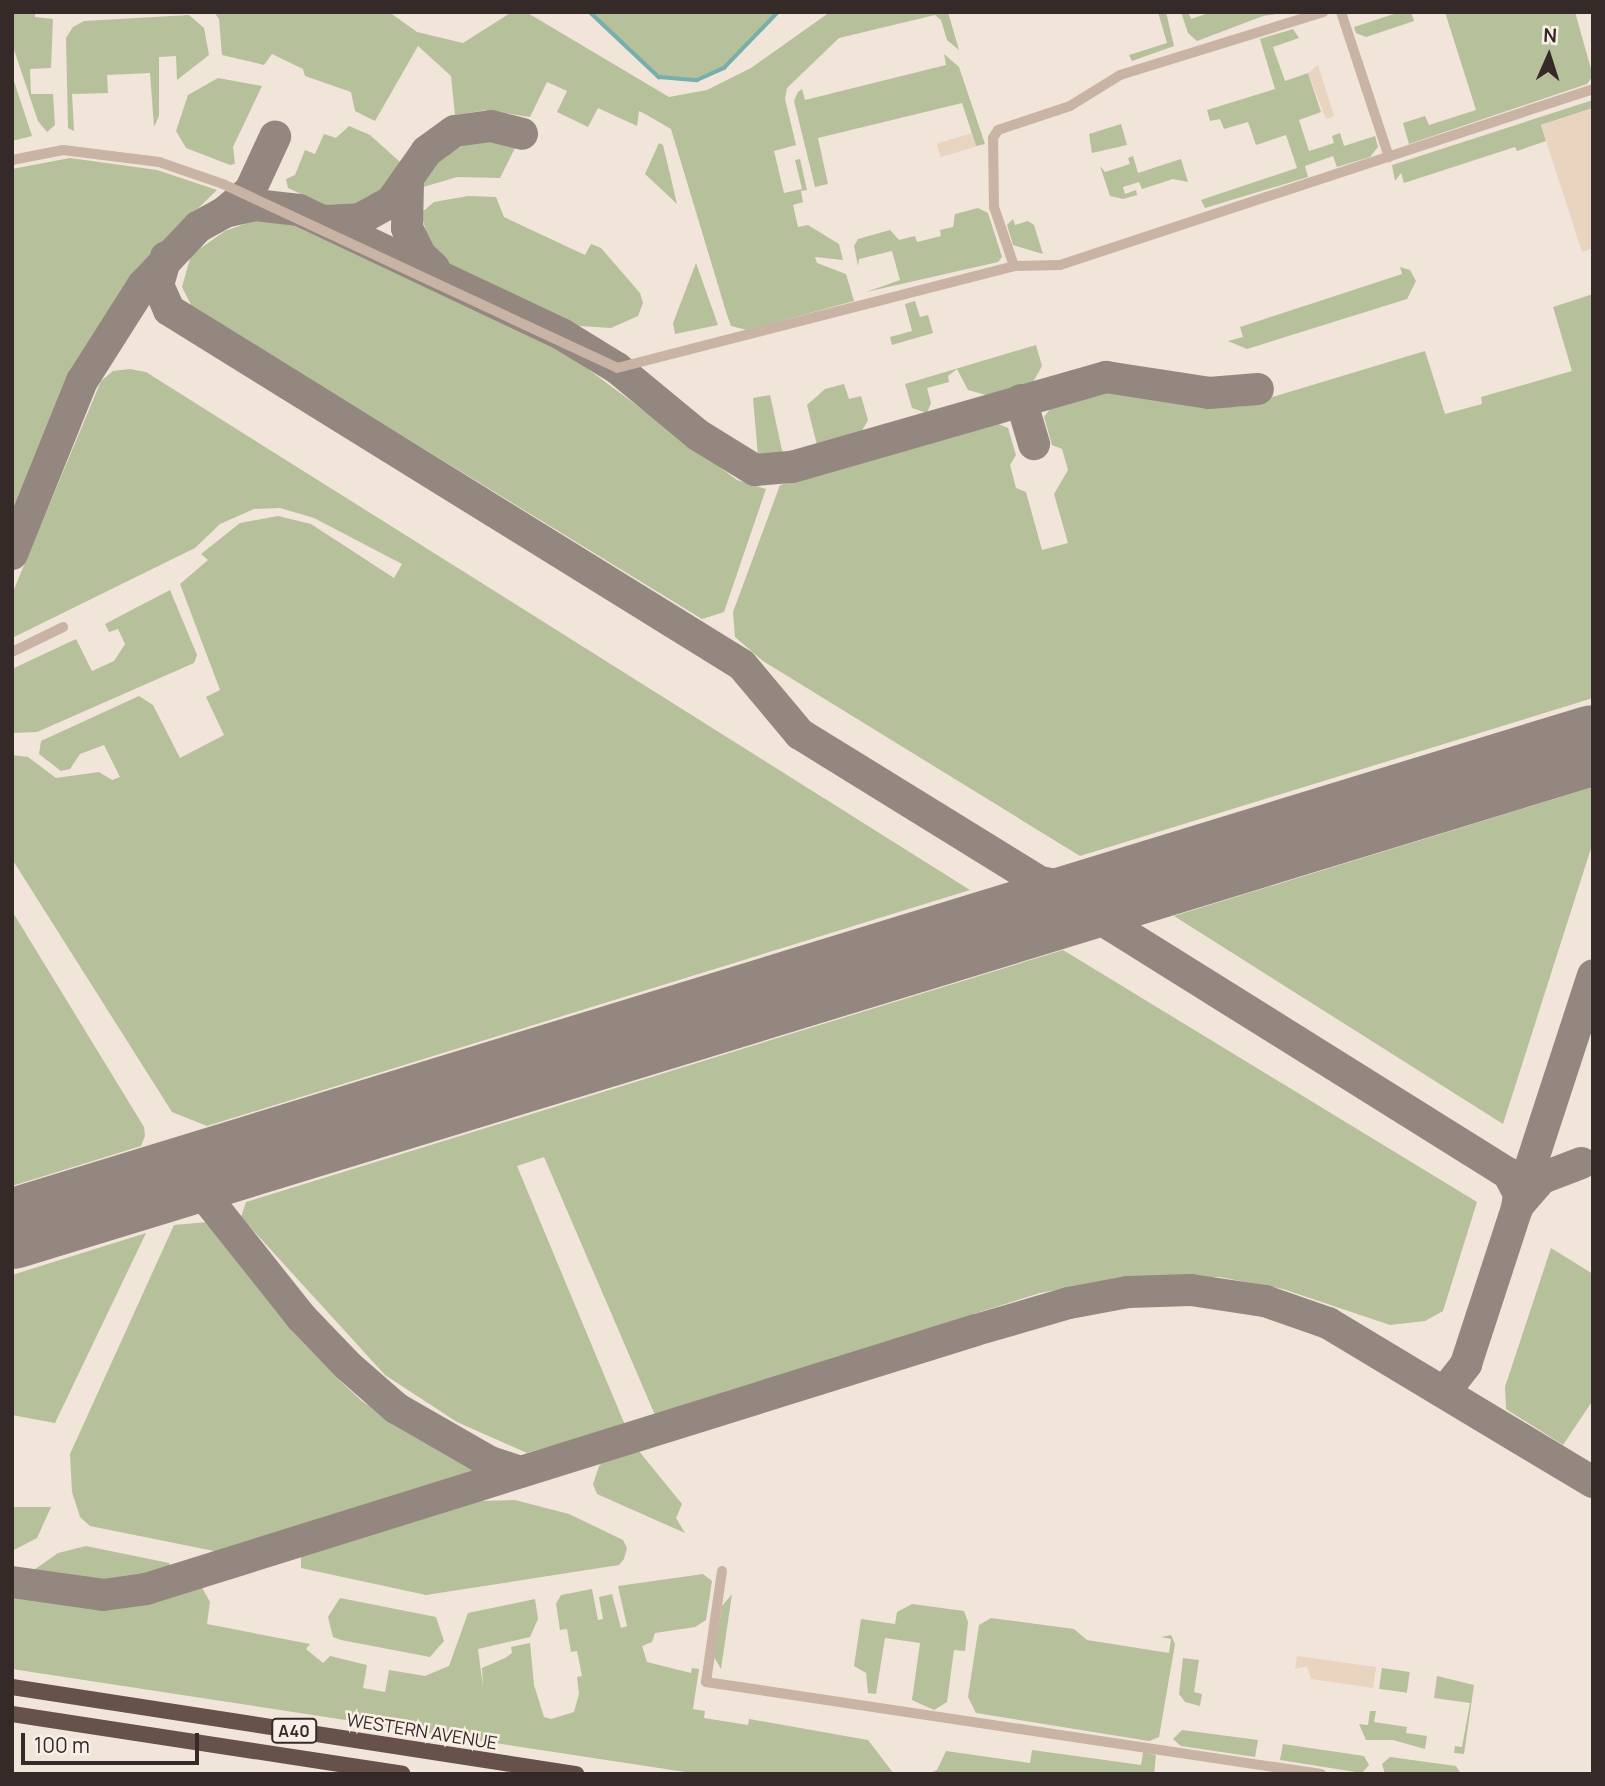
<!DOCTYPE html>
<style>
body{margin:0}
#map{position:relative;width:1605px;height:1786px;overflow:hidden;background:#f1e4d9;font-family:Manrope,sans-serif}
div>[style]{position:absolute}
.green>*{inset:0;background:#b6c09a;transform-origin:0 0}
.plaza>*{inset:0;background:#e9d4c0;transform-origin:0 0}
.stream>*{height:3.5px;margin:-1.75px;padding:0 1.75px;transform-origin:1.75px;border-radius:1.75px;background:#78aead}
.taxiway>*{height:32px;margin:-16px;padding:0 16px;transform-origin:16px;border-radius:16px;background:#938780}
.runway>*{height:80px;margin:-40px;padding:0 40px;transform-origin:40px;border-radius:40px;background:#938780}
.minor>*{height:10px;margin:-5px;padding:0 5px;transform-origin:5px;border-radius:5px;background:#c9b3a5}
.trunk>*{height:16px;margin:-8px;padding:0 8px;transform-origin:8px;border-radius:8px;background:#66524b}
span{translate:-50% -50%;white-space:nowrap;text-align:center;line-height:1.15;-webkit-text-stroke:5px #f9efe6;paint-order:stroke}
.shield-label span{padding:2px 5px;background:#f9efe6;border:2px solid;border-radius:5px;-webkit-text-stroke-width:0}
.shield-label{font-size:16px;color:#352a27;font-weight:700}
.street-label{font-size:18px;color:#352a27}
.frame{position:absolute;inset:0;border:14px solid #352a27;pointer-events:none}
.north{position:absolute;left:1514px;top:21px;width:70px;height:70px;-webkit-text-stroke:5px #f9efe6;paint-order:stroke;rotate:3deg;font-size:19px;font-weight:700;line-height:28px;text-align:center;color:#352a27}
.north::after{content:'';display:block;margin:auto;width:24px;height:32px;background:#352a27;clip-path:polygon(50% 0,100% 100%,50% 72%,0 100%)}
.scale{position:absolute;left:21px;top:1733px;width:178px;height:32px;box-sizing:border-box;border:4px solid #352a27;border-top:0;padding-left:9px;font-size:21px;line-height:24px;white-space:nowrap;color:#352a27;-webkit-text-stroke:5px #f9efe6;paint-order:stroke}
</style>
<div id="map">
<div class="green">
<i style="clip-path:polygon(12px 12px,35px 12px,35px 17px,53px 19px,51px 68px,30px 69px,31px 94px,53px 94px,55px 125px,47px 132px,38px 121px,12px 44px)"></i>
<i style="clip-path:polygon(214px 12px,389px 12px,417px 32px,463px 43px,512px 12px,526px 12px,669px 97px,707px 90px,751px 68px,830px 12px,948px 12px,959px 50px,947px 40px,941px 20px,935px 15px,839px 38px,787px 88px,785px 99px,796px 145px,774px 151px,784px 193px,802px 189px,795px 160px,800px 159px,807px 190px,801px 191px,803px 202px,793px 205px,798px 227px,808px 225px,839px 244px,843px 260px,815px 257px,817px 263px,846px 274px,854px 301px,747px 330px,731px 326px,727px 315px,671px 129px,645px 114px,639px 111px,637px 126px,598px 108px,588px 127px,557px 112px,567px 91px,547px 82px,530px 117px,487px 110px,455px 115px,451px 76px,418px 46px,375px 121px,355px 111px,351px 92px,305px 76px,303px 69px,272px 54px,264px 65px,222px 55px,219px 19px)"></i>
<i style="clip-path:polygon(590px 12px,778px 12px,724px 68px,697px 80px,659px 77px)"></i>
<i style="clip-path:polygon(1158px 12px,1166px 12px,1174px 46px,1132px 61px,1129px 55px,1167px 43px)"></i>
<i style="clip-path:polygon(1181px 12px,1188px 12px,1191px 19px,1212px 12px,1290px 12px,1263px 16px,1197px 41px,1188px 33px)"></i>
<i style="clip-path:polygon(1400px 12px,1411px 12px,1414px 21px,1366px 37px,1356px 33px,1354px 27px)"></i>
<i style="clip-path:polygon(1445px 12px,1575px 12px,1593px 76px,1587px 84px,1409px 144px,1403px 123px,1425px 116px,1429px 125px,1476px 110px)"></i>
<i style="clip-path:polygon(189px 15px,204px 28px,209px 55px,177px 80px,176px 56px,159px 57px,159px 116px,154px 127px,150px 73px,107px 75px,108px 93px,72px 94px,74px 131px,68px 128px,66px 38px,73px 27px,84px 21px)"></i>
<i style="clip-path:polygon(1293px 29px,1299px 38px,1273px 47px,1285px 81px,1308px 73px,1321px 112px,1299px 120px,1309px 151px,1334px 143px,1332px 136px,1340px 133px,1344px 146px,1375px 136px,1378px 147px,1370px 157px,1337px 167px,1333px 156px,1305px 166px,1308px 177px,1205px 208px,1201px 200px,1297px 168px,1286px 135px,1256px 145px,1248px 122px,1224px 129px,1220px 119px,1210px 121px,1207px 110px,1275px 89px,1260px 39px)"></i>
<i style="clip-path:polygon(944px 54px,959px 67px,985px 144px,976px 146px,962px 103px,818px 138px,828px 184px,815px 187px,794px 101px,798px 92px,802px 89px,805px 100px,946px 65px)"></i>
<i style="clip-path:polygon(12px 75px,32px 136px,12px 141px)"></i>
<i style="clip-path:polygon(218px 78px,262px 86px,233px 147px,235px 164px,230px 165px,186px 148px,176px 131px,188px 95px)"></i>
<i style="clip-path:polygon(1593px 100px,1593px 108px,1541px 125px,1546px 141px,1517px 151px,1515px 147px,1404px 183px,1401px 173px,1395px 181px,1392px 165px)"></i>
<i style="clip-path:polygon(1121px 124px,1127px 145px,1092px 153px,1089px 134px)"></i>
<i style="clip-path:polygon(349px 126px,370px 135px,400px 162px,390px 186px,355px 206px,329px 207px,288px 188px,286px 179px,295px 175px,305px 150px,315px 154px,324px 134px,336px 138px)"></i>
<i style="clip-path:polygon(480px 138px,518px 142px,500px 178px,457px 177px,420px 188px,439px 157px)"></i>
<i style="clip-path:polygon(659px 143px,663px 145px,677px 204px,645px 174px)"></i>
<i style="clip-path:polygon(1133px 156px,1138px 173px,1181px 159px,1188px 182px,1173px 179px,1142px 189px,1139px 182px,1123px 187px,1125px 194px,1136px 190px,1137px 195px,1123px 199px,1110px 196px,1100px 166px,1105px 172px,1130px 164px,1128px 158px)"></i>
<i style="clip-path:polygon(70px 158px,157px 170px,217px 190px,138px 267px,69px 381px,12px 519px,12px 169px)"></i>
<i style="clip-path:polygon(468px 196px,496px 197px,504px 217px,585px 255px,591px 244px,601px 248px,640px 293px,643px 303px,638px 316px,611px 328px,579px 326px,448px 263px,429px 243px,421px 213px,434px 202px)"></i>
<i style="clip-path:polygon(978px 208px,988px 213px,1002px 257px,998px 262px,866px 292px,900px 280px,892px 251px,859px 259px,858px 266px,854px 246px,858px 239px,890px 230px,899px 240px,915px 236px,917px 242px,941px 236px,940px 230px,953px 227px,955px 214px)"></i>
<i style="clip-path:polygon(262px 218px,283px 219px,565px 352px,737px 480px,766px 489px,724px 612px,702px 619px,192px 307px,182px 287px,191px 255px,225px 231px)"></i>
<i style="clip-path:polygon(1013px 219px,1015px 225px,1028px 221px,1034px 225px,1043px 254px,1013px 245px,1007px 225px)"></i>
<i style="clip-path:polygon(696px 263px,718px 325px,675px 334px,673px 323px)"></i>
<i style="clip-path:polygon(1400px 267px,1410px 270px,1416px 281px,1407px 299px,1247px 349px,1228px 341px,1243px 337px,1240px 327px,1402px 274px)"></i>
<i style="clip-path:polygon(1593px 294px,1593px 698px,1080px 856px,763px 661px,735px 637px,733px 612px,780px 485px,994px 422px,1008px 428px,1016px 455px,1010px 465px,1016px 488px,1026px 492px,1042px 550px,1068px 543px,1054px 494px,1068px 470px,1062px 449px,1052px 445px,1044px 417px,1053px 405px,1091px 393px,1127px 392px,1239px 407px,1425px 351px,1445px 414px,1482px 404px,1481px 397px,1572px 371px,1553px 307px)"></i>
<i style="clip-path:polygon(915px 301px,920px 317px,928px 315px,933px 333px,892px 345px,890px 337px,912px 331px,905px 304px)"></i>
<i style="clip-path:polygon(1036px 345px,1042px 366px,1033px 382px,986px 395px,968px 390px,957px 369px,948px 376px,949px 382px,927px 388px,931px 403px,927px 413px,912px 408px,905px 384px)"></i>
<i style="clip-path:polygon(130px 369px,146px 372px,970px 890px,207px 1126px,172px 1112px,12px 859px,12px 755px,28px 757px,56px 778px,99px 772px,112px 780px,120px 777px,104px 745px,80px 754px,70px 769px,61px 771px,39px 754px,41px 741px,139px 696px,153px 705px,180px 758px,224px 735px,206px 697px,220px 690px,180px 584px,208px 560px,201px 554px,240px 523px,278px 516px,311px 524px,394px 578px,402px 564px,314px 518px,280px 508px,254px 509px,220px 524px,195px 548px,12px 638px,12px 594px,101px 381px,113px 371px)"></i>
<i style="clip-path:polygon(844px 384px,849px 399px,861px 396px,868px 420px,860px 434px,817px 445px,807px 405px,825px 389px)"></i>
<i style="clip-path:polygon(770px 395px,783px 455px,769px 458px,758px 456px,753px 398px)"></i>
<i style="clip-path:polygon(170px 590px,197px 655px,194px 663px,37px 732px,12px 733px,12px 669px,76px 639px,92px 671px,114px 661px,125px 644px,118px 629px,109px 632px,105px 624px)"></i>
<i style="clip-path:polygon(1593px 787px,1593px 842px,1503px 1124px,1174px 916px)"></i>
<i style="clip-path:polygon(12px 911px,144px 1127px,145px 1136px,141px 1146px,12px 1186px)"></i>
<i style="clip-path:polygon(1063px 950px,1477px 1202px,1443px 1311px,1425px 1321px,1390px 1325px,1283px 1289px,1220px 1277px,1128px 1277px,1040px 1293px,655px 1415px,544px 1157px,517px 1166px,625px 1425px,527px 1453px,457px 1422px,385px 1375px,241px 1217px,246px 1202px)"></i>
<i style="clip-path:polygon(208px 1222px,338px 1379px,363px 1402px,477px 1471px,219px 1552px,90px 1526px,80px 1517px,72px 1492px,70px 1454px,174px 1225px)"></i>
<i style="clip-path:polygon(146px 1233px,55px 1423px,12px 1415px,12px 1275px)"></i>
<i style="clip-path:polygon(1551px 1248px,1593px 1274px,1593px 1400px,1563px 1445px,1506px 1409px,1505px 1387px)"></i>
<i style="clip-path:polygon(638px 1450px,682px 1504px,676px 1518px,685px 1533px,597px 1494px,593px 1484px,599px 1466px,606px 1459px)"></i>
<i style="clip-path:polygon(515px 1500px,569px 1514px,623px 1540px,627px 1548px,624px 1559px,619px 1565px,426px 1595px,301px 1568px,301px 1554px,477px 1501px)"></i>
<i style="clip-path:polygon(12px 1507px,51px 1507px,37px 1538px,12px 1551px)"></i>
<i style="clip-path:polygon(86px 1546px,169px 1563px,171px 1567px,131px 1578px,104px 1580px,31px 1572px,58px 1553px)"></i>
<i style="clip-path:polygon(703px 1574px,712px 1581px,706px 1620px,695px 1627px,655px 1633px,652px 1642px,642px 1646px,647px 1662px,691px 1673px,692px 1668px,699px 1669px,693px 1709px,705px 1711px,704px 1718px,748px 1725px,749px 1719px,868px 1740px,894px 1774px,698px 1774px,12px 1669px,12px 1595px,117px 1607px,200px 1584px,210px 1602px,207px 1624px,310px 1644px,306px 1649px,323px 1663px,330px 1656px,367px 1665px,363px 1688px,385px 1692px,389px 1670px,425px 1676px,449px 1666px,468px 1613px,535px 1599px,538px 1619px,530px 1637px,478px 1649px,483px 1687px,482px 1668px,505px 1658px,512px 1653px,511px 1647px,530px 1643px,534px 1685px,544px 1717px,551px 1719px,574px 1712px,579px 1694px,577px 1677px,582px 1676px,577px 1651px,571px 1652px,567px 1629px,560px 1630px,556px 1604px,561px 1595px,592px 1589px,598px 1620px,603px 1619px,599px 1597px,612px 1594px,621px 1628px,627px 1626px,618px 1586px)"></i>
<i style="clip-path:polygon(732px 1594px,721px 1669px,714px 1657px,722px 1606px)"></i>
<i style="clip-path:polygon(340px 1598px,436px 1617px,444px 1641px,430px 1657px,341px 1640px,333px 1637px,328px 1617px)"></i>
<i style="clip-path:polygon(912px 1604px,964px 1611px,968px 1622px,965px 1651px,954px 1650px,947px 1702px,934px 1710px,912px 1700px,920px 1643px,885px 1638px,876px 1694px,868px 1693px,866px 1673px,854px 1666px,861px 1619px,895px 1624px,897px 1612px)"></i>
<i style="clip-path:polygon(991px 1618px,1074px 1629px,1087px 1640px,1169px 1653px,1171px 1639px,1161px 1637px,1171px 1635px,1175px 1644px,1159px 1737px,1149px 1741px,976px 1713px,968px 1697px,979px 1625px)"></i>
<i style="clip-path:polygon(1183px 1658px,1199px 1660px,1194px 1692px,1202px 1694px,1200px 1706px,1185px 1702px,1179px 1694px)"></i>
<i style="left:1382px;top:1668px;width:28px;height:21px;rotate:8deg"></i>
<i style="clip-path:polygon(1437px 1676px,1474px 1685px,1464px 1754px,1454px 1753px,1455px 1746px,1462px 1747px,1470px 1703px,1434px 1698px)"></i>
<i style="clip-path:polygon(1370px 1711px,1376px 1711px,1374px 1722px,1407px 1727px,1406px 1733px,1427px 1736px,1425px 1749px,1393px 1740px,1366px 1740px,1359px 1724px,1368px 1725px)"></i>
<i style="clip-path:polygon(1182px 1730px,1258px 1740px,1255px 1757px,1181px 1746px,1173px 1739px)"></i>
<i style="clip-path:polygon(1283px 1744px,1364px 1756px,1369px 1765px,1362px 1773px,1280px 1760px)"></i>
<i style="clip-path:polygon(1032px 1750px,1141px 1765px,1143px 1752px,1156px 1755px,1154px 1774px,926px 1774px,937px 1770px,946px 1751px,1030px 1763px)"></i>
<i style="clip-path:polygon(1390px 1757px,1456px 1766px,1461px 1774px,1385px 1774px,1382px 1764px)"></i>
</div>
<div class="plaza">
<i style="clip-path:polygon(1318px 65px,1334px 116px,1326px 119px,1308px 73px)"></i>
<i style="clip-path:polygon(1593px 108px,1593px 248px,1582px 252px,1541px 125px)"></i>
<i style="left:972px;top:133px;width:14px;height:37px;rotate:73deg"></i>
<i style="clip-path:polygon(1297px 1656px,1376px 1667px,1373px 1688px,1311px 1679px,1307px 1666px,1295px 1669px)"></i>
</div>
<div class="stream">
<i style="left:590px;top:12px;width:95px;rotate:43.3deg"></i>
<i style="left:659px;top:77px;width:38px;rotate:5deg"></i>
<i style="left:697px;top:80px;width:30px;rotate:-24deg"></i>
<i style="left:724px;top:68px;width:78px;rotate:-46deg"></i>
</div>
<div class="taxiway">
<i style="left:408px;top:181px;width:47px;rotate:91.2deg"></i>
<i style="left:407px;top:228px;width:30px;rotate:64deg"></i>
<i style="left:420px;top:255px;width:19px;rotate:43deg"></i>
<i style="left:226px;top:211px;width:31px;rotate:-40deg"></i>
<i style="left:250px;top:191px;width:60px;rotate:-65.2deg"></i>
<i style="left:325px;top:221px;width:35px;rotate:-3deg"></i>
<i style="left:360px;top:219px;width:35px;rotate:-29deg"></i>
<i style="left:391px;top:202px;width:62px;rotate:-54.8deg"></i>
<i style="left:427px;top:151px;width:34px;rotate:-36deg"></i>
<i style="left:455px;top:131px;width:36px;rotate:-8deg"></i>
<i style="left:491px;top:126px;width:32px;rotate:14deg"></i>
<i style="left:166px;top:257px;width:29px;rotate:106deg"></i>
<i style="left:158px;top:285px;width:27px;rotate:66deg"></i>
<i style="left:169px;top:310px;width:674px;rotate:31.78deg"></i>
<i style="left:742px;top:665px;width:90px;rotate:50deg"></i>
<i style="left:800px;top:734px;width:282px;rotate:31.7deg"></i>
<i style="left:1040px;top:882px;width:56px;rotate:10.3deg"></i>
<i style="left:1095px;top:892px;width:51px;rotate:-11.3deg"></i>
<i style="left:1021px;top:400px;width:46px;rotate:73.5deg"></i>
<i style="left:12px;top:554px;width:187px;rotate:-68deg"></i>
<i style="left:82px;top:381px;width:114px;rotate:-57.6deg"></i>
<i style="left:143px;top:285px;width:80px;rotate:-46.5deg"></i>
<i style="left:198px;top:227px;width:31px;rotate:-29deg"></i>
<i style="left:225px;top:212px;width:31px;rotate:-13deg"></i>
<i style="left:255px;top:205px;width:44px;rotate:6.5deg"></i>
<i style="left:299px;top:210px;width:292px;rotate:25.3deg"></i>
<i style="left:563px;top:335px;width:63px;rotate:31.4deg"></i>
<i style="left:617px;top:368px;width:105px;rotate:39.6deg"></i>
<i style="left:698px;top:435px;width:67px;rotate:31.6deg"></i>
<i style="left:755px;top:470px;width:37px;rotate:-5deg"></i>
<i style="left:792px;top:467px;width:327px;rotate:-16deg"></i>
<i style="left:1106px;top:377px;width:104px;rotate:8.8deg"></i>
<i style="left:1209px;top:393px;width:49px;rotate:-4.7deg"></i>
<i style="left:1125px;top:888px;width:22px;rotate:141deg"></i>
<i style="left:1108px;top:902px;width:24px;rotate:81deg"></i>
<i style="left:1112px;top:926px;width:467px;rotate:32deg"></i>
<i style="left:1508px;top:1173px;width:24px;rotate:62deg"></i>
<i style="left:1519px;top:1194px;width:15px;rotate:98deg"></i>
<i style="left:1036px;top:917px;width:37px;rotate:-11deg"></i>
<i style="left:1072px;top:910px;width:28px;rotate:18deg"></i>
<i style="left:234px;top:1160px;width:27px;rotate:135deg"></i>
<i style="left:215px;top:1179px;width:11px;rotate:117deg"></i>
<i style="left:210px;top:1189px;width:16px;rotate:83deg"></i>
<i style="left:212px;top:1205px;width:144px;rotate:51.5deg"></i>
<i style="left:302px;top:1318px;width:66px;rotate:46.2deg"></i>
<i style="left:348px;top:1366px;width:64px;rotate:41.2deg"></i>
<i style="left:396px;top:1408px;width:108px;rotate:29.9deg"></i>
<i style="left:490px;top:1462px;width:32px;rotate:18deg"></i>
<i style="left:1521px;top:1202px;width:32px;rotate:-49deg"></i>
<i style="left:1542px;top:1178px;width:42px;rotate:-21deg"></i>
<i style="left:1446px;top:1390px;width:33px;rotate:-52deg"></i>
<i style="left:1466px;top:1364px;width:409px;rotate:-71.9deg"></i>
<i style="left:12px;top:1582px;width:92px;rotate:8.1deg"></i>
<i style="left:103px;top:1595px;width:43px;rotate:-7.9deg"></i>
<i style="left:146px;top:1589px;width:869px;rotate:-17.33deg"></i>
<i style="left:976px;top:1330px;width:97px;rotate:-16.2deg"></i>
<i style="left:1069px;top:1303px;width:60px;rotate:-10.6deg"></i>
<i style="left:1128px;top:1292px;width:63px;rotate:-1.8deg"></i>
<i style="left:1191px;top:1290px;width:75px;rotate:8.5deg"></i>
<i style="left:1265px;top:1301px;width:67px;rotate:19.2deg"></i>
<i style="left:1328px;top:1323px;width:309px;rotate:31deg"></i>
</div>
<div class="runway">
<i style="left:12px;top:1229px;width:1653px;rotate:-17.02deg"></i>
</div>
<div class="minor">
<i style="left:1341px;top:12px;width:153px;rotate:71.7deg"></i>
<i style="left:12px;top:160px;width:52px;rotate:-11.1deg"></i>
<i style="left:63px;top:150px;width:97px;rotate:7.1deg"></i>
<i style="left:159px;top:162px;width:68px;rotate:19deg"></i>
<i style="left:223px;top:184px;width:435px;rotate:25deg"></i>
<i style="left:617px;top:368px;width:410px;rotate:-14.4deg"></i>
<i style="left:1014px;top:266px;width:46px;rotate:-1.2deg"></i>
<i style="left:1060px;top:265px;width:561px;rotate:-18.27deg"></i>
<i style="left:1014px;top:266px;width:62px;rotate:-108.7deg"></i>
<i style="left:994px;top:207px;width:69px;rotate:-90.8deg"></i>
<i style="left:993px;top:138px;width:9px;rotate:-58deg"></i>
<i style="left:998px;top:130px;width:76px;rotate:-18.4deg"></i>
<i style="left:1070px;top:106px;width:59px;rotate:-31.8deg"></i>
<i style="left:1120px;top:75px;width:213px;rotate:-17.2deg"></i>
<i style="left:12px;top:652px;width:57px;rotate:-26.1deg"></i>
<i style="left:722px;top:1571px;width:112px;rotate:98.2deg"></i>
<i style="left:706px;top:1682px;width:622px;rotate:8.51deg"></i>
</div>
<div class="trunk">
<i style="left:12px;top:1687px;width:571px;rotate:8.77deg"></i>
<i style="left:12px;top:1714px;width:395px;rotate:8.7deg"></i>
</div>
<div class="shield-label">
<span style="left:294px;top:1731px">A40</span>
</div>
<div class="street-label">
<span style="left:422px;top:1731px;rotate:9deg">WESTERN AVENUE</span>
</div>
<div class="frame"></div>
<div class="north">N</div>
<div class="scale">100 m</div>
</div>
